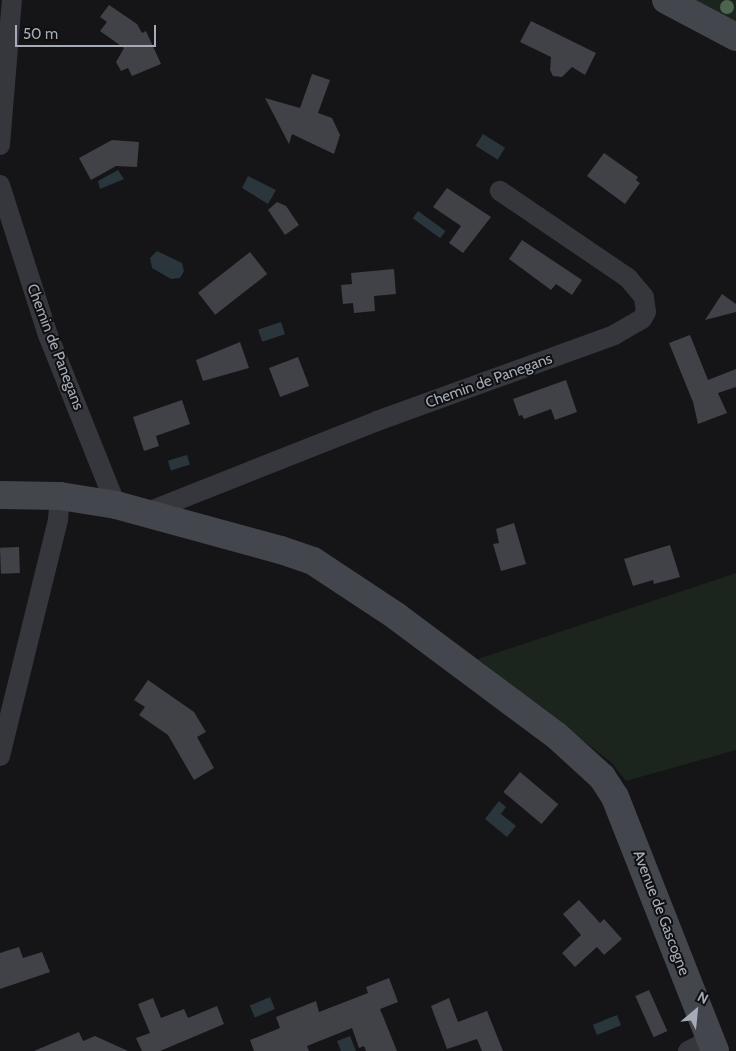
<!DOCTYPE html>
<style>
body{margin:0}
#map{position:relative;width:736px;height:1051px;overflow:hidden;background:#151517;font-family:Cabin,sans-serif}
div>[style]{position:absolute}
.green>*{inset:0;background:#1c251d}
.water>*{inset:0;background:#2a353c;transform-origin:0 0}
.building>*{inset:0;background:#414247;transform-origin:0 0}
.street>*{height:20px;margin:-10px;padding:0 10px;transform-origin:10px;border-radius:10px;background:#35373c}
.secondary>*{height:28px;margin:-14px;padding:0 14px;transform-origin:14px;border-radius:14px;background:#43464c}
.trees>*{width:14px;height:14px;margin:-7px;border-radius:50%;background:#4d644e}
span{translate:-50% -50%;white-space:nowrap;text-align:center;line-height:1.15;-webkit-text-stroke:4px #101012;paint-order:stroke}
.street-label{font-size:15px;color:#a5acb8}
.north{position:absolute;left:671px;top:986px;width:50px;height:50px;-webkit-text-stroke:4px #101012;paint-order:stroke;rotate:28deg;font-size:14px;font-weight:700;line-height:20px;text-align:center;color:#a5acb8}
.north::after{content:'';display:block;margin:auto;width:18px;height:22px;background:#a5acb8;clip-path:polygon(50% 0,100% 100%,50% 72%,0 100%)}
.scale{position:absolute;left:15px;top:25px;width:141px;height:22px;box-sizing:border-box;border:2px solid #a5acb8;border-top:0;padding-left:6px;font-size:15px;line-height:18px;white-space:nowrap;color:#a5acb8;-webkit-text-stroke:4px #101012;paint-order:stroke}
</style>
<div id="map">
<div class="green">
<i style="clip-path:polygon(688px 0,736px 0,736px 24px)"></i>
<i style="clip-path:polygon(736px 573px,736px 750px,626px 781px,612px 763px,478px 659px)"></i>
</div>
<div class="water">
<i style="left:483px;top:134px;width:26px;height:14px;rotate:32deg"></i>
<i style="clip-path:polygon(118px 170px,124px 179px,100px 189px,98px 181px)"></i>
<i style="clip-path:polygon(248px 176px,276px 190px,268px 204px,242px 188px)"></i>
<i style="left:418px;top:211px;width:34px;height:9px;rotate:36deg"></i>
<i style="clip-path:polygon(157px 251px,182px 263px,184px 271px,180px 278px,171px 279px,152px 268px,150px 258px)"></i>
<i style="left:281px;top:322px;width:13px;height:24px;rotate:72deg"></i>
<i style="left:187px;top:455px;width:10px;height:20px;rotate:73deg"></i>
<i style="clip-path:polygon(499px 801px,506px 807px,501px 814px,516px 826px,507px 837px,485px 819px)"></i>
<i style="left:270px;top:997px;width:13px;height:22px;rotate:67deg"></i>
<i style="left:617px;top:1015px;width:11px;height:26px;rotate:68deg"></i>
<i style="clip-path:polygon(350px 1036px,356px 1051px,341px 1051px,337px 1041px)"></i>
</div>
<div class="building">
<i style="clip-path:polygon(109px 5px,137px 24px,142px 33px,146px 31px,161px 64px,132px 76px,128px 68px,121px 71px,116px 62px,124px 48px,100px 31px,107px 22px,100px 17px)"></i>
<i style="clip-path:polygon(531px 21px,596px 53px,585px 75px,572px 67px,562px 77px,553px 76px,550px 70px,551px 57px,520px 42px)"></i>
<i style="clip-path:polygon(312px 74px,330px 80px,318px 113px,332px 118px,340px 135px,334px 154px,292px 134px,289px 144px,265px 98px,300px 108px)"></i>
<i style="clip-path:polygon(112px 140px,139px 142px,137px 167px,116px 166px,91px 180px,79px 158px)"></i>
<i style="clip-path:polygon(604px 153px,638px 177px,636px 180px,640px 183px,625px 204px,587px 176px)"></i>
<i style="clip-path:polygon(447px 188px,491px 217px,463px 253px,449px 243px,461px 226px,433px 207px)"></i>
<i style="clip-path:polygon(277px 202px,286px 206px,299px 225px,285px 235px,268px 210px)"></i>
<i style="clip-path:polygon(522px 240px,582px 280px,572px 295px,556px 284px,551px 290px,509px 259px)"></i>
<i style="left:250px;top:252px;width:28px;height:66px;rotate:52deg"></i>
<i style="clip-path:polygon(394px 269px,396px 294px,374px 296px,375px 311px,354px 313px,353px 303px,343px 304px,341px 285px,352px 284px,351px 273px)"></i>
<i style="clip-path:polygon(722px 294px,736px 304px,736px 312px,705px 320px)"></i>
<i style="clip-path:polygon(690px 335px,708px 380px,736px 369px,736px 387px,718px 393px,727px 413px,698px 424px,693px 402px,669px 343px)"></i>
<i style="clip-path:polygon(240px 342px,249px 368px,203px 381px,196px 360px)"></i>
<i style="left:298px;top:357px;width:31px;height:31px;rotate:69deg"></i>
<i style="clip-path:polygon(566px 380px,577px 412px,555px 420px,551px 409px,524px 419px,522px 415px,519px 416px,513px 399px)"></i>
<i style="clip-path:polygon(182px 400px,190px 424px,156px 436px,159px 446px,144px 451px,133px 417px)"></i>
<i style="clip-path:polygon(514px 523px,526px 564px,501px 571px,493px 544px,499px 543px,496px 529px)"></i>
<i style="clip-path:polygon(670px 545px,680px 577px,654px 584px,653px 580px,633px 586px,624px 559px)"></i>
<i style="left:19px;top:547px;width:26px;height:19px;rotate:88deg"></i>
<i style="clip-path:polygon(148px 680px,194px 712px,206px 732px,197px 737px,214px 768px,194px 780px,168px 735px,139px 715px,145px 707px,134px 700px)"></i>
<i style="left:520px;top:772px;width:50px;height:26px;rotate:40deg"></i>
<i style="clip-path:polygon(579px 900px,600px 923px,604px 919px,622px 939px,604px 955px,597px 947px,575px 967px,562px 953px,581px 935px,563px 914px)"></i>
<i style="clip-path:polygon(19px 947px,23px 958px,42px 952px,50px 972px,0 989px,0 953px)"></i>
<i style="clip-path:polygon(389px 978px,398px 1002px,380px 1009px,397px 1051px,366px 1051px,364px 1046px,359px 1048px,352px 1028px,307px 1046px,309px 1051px,254px 1051px,250px 1040px,280px 1028px,276px 1017px,316px 1001px,319px 1012px,368px 993px,366px 987px)"></i>
<i style="left:649px;top:990px;width:45px;height:15px;rotate:66deg"></i>
<i style="clip-path:polygon(153px 998px,161px 1018px,184px 1009px,188px 1018px,217px 1006px,224px 1024px,160px 1051px,142px 1051px,136px 1038px,150px 1033px,138px 1004px)"></i>
<i style="clip-path:polygon(449px 998px,458px 1022px,487px 1011px,503px 1051px,482px 1051px,477px 1039px,447px 1049px,431px 1006px)"></i>
<i style="clip-path:polygon(79px 1032px,83px 1041px,95px 1036px,128px 1051px,34px 1051px)"></i>
</div>
<div class="street">
<i style="left:0;top:145px;width:145px;rotate:-85.3deg"></i>
<i style="left:0;top:185px;width:157px;rotate:72.3deg"></i>
<i style="left:48px;top:335px;width:183px;rotate:68.2deg"></i>
<i style="left:145px;top:513px;width:250px;rotate:-21.6deg"></i>
<i style="left:377px;top:421px;width:252px;rotate:-19.9deg"></i>
<i style="left:614px;top:335px;width:32px;rotate:-30deg"></i>
<i style="left:642px;top:319px;width:8px;rotate:-60deg"></i>
<i style="left:646px;top:312px;width:15px;rotate:-98deg"></i>
<i style="left:644px;top:297px;width:25px;rotate:-130deg"></i>
<i style="left:628px;top:278px;width:155px;rotate:-145.8deg"></i>
<i style="left:0;top:756px;width:244px;rotate:-76.2deg"></i>
<i style="left:58px;top:519px;width:23px;rotate:-85deg"></i>
<i style="left:688px;top:1051px;width:25px;rotate:-26deg"></i>
</div>
<div class="secondary">
<i style="left:666px;top:0;width:79px;rotate:27.9deg"></i>
<i style="left:0;top:495px;width:60px;rotate:1deg"></i>
<i style="left:60px;top:496px;width:57px;rotate:9.1deg"></i>
<i style="left:116px;top:505px;width:171px;rotate:15.3deg"></i>
<i style="left:281px;top:550px;width:34px;rotate:19deg"></i>
<i style="left:313px;top:561px;width:100px;rotate:33.5deg"></i>
<i style="left:396px;top:616px;width:201px;rotate:36.7deg"></i>
<i style="left:557px;top:736px;width:61px;rotate:42.3deg"></i>
<i style="left:602px;top:777px;width:24px;rotate:57deg"></i>
<i style="left:615px;top:797px;width:273px;rotate:68.5deg"></i>
</div>
<div class="trees">
<i style="left:727px;top:7px"></i>
</div>
<div class="street-label">
<span style="left:55px;top:347px;rotate:69deg">Chemin de Panegans</span>
<span style="left:489px;top:381px;rotate:-20deg">Chemin de Panegans</span>
<span style="left:661px;top:913px;rotate:69deg">Avenue de Gascogne</span>
</div>
<div class="north">N</div>
<div class="scale">50 m</div>
</div>
